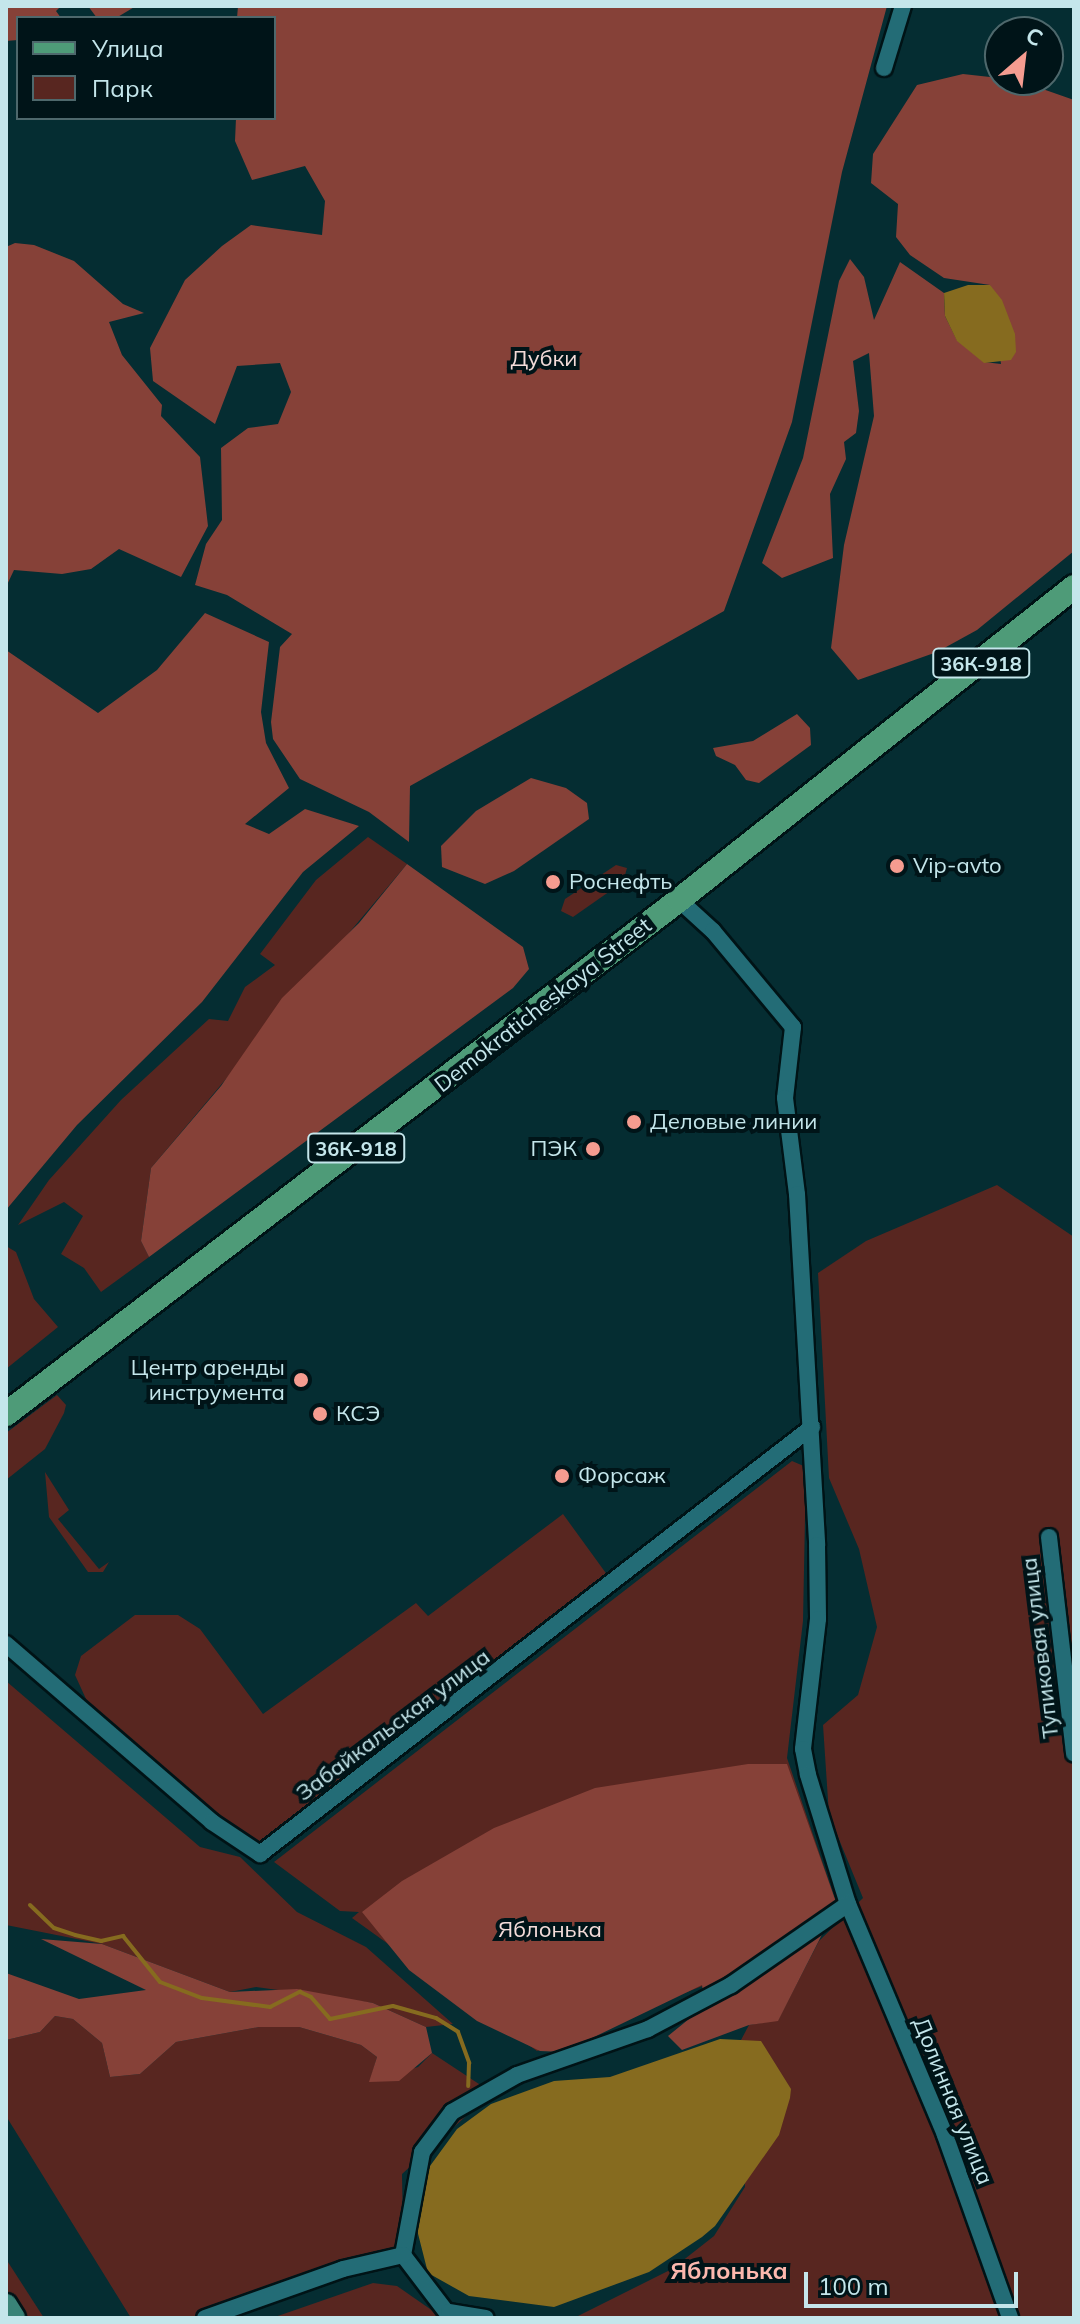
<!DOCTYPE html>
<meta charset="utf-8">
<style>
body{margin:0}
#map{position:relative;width:1080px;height:2324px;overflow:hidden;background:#052d32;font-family:Mulish,sans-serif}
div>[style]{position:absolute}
.green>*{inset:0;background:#582620}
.forest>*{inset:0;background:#864138}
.water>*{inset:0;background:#866b1f}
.stream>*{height:4px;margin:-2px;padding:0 2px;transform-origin:2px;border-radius:2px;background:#866b1f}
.roads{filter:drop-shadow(2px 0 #001316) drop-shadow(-2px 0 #001316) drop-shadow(0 2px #001316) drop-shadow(0 -2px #001316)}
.street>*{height:16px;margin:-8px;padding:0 8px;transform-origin:8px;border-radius:8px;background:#236c76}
.secondary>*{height:22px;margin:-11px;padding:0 11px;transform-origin:11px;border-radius:11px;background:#398377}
.primary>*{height:24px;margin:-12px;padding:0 12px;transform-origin:12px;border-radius:12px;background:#4e9b78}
.dots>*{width:22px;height:22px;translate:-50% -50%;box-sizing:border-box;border:4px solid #001418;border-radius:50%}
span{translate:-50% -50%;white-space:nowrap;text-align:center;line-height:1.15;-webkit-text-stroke:8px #001418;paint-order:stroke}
.shield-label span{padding:2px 6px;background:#001418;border:2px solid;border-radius:6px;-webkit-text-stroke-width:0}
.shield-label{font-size:20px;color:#c4e6eb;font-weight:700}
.park-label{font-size:22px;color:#f3dcd9}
.poi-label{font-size:22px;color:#c4e6eb}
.left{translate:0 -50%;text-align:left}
.right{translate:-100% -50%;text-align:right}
.street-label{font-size:22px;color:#c4e6eb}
.neighbourhood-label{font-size:24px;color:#fcb8ae;font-weight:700}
.frame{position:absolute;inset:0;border:8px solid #c4e6eb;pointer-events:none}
.legend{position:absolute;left:16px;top:16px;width:260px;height:104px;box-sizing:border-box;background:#001418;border:2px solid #4e686c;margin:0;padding:10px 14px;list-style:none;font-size:24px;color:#c4e6eb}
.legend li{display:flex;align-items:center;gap:16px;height:40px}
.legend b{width:40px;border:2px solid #4e686c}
.north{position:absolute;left:984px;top:16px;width:80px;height:80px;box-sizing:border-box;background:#001418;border:2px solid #4e686c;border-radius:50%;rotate:28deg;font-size:22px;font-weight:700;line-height:32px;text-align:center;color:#c4e6eb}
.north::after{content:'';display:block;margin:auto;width:28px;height:36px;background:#f59c90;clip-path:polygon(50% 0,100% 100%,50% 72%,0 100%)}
.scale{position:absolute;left:804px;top:2272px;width:214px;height:36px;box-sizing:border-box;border:4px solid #c4e6eb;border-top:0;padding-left:10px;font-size:24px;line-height:28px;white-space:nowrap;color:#c4e6eb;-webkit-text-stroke:6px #001418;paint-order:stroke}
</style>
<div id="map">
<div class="green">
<i style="clip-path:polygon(368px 837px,407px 864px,151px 1168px,141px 1241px,149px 1257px,101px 1292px,84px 1268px,61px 1254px,83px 1216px,64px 1202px,18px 1225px,49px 1180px,121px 1100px,209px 1019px,228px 1021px,245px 987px,275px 965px,260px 954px,316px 880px)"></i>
<i style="clip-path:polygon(616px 865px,627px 868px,623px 882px,573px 917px,561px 911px,565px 899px)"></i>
<i style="clip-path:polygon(997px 1185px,1074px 1237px,1074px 2318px,574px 2318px,672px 2269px,714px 2236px,745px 2187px,744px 2156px,709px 2100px,749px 2025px,778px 2020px,819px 1941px,863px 1898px,829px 1815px,823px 1725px,858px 1695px,877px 1627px,859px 1549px,829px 1478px,818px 1273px,866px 1241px)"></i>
<i style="clip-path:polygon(6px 1246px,16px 1252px,34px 1299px,58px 1327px,6px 1369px)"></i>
<i style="clip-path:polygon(57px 1395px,66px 1405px,64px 1413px,45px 1449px,6px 1480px,6px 1433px)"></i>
<i style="clip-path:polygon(792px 1461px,806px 1467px,803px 1621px,787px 1758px,837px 1905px,715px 1981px,537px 2051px,352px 1918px,359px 1912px,340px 1911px,274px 1862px)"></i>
<i style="clip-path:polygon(45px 1472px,69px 1510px,58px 1519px,99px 1569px,109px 1562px,103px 1572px,88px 1572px,49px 1517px)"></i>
<i style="clip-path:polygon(563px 1514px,608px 1576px,255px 1851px,92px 1712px,75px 1675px,81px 1656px,135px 1615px,178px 1615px,200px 1629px,263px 1714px,416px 1603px,428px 1616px)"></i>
<i style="clip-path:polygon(6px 1681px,200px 1847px,240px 1857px,297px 1912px,366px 1947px,453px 2024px,426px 2027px,373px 2003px,256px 1987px,230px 1992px,102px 1944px,6px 1925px)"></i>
<i style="clip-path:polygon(55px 2016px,73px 2019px,102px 2043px,110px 2077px,140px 2074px,176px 2042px,259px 2027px,299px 2027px,361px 2045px,377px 2057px,370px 2081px,418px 2067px,432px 2053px,479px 2084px,476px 2107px,402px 2174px,403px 2229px,393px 2252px,193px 2318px,131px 2318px,6px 2116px,6px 2040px,40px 2032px)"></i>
<i style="clip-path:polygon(6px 2259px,44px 2318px,21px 2318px,6px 2294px)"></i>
<i style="clip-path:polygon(373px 2283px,397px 2286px,443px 2318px,272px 2318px)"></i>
</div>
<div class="forest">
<i style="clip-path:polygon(6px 6px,61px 6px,56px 11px,61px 18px,18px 18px,18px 40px,6px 41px)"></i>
<i style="clip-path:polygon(88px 6px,136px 6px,116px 18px,97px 18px)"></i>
<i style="clip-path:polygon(238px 6px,887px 6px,842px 172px,792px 422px,724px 611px,410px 786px,409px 842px,369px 812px,300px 779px,273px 739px,271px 722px,280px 647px,292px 634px,227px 595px,195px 585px,206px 544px,222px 520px,221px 448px,248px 428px,278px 424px,291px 392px,280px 363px,237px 366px,215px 424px,153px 381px,150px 348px,185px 280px,222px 246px,251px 225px,322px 235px,325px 201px,305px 166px,252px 180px,235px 141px,236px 118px,274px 118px,274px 18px,237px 18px)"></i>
<i style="clip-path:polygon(963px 74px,1017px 80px,1074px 100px,1074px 551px,977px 630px,937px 652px,858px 680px,831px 648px,844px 545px,874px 416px,869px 353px,853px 361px,859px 411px,856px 433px,844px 442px,846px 459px,830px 494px,833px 558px,782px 578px,762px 563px,803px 458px,839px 281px,850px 259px,864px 277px,874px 320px,900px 262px,944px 293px,945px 316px,957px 340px,984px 362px,1001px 364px,990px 285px,944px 278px,910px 255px,896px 237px,898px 204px,871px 183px,873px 154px,917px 85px)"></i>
<i style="clip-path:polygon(15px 243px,34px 245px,74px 261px,123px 304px,144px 313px,109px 322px,122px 355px,162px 405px,161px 416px,200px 457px,208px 526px,181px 577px,119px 549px,91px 569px,62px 574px,14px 570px,6px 587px,6px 247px)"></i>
<i style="clip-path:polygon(205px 613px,269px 642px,261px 712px,266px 743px,289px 788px,245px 824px,269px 834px,305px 809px,359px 826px,303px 872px,202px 1002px,77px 1125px,6px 1210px,6px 650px,98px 713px,157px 670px)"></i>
<i style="clip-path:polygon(797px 714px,810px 728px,811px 745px,759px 783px,746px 780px,735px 765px,716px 756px,713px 748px,753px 741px)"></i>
<i style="clip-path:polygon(531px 778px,566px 788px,587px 803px,589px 819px,514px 871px,485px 884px,442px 867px,441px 846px,476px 811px)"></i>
<i style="clip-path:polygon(407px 864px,523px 947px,529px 969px,513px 988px,149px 1257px,141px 1241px,151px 1168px,221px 1086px,282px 998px,359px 923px)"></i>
<i style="clip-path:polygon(748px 1764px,787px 1764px,837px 1905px,778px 2021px,749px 2025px,682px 2050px,668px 2036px,705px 2006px,702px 1985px,563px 2052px,540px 2051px,477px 2021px,409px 1970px,362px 1912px,402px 1881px,494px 1828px,595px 1788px)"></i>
<i style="clip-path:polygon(41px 1939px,102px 1944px,230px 1992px,297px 1989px,373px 2003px,426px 2027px,432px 2053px,399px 2081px,369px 2082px,377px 2057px,361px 2045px,299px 2027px,259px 2027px,176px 2042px,140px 2074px,110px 2077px,102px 2043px,73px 2019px,55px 2016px,40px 2032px,6px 2040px,6px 1973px,79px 1999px,146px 1990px)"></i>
</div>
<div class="water">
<i style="clip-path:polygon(968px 285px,990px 285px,1002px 300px,1015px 334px,1016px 352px,1011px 360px,984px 363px,957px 341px,945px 316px,944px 293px)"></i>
<i style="clip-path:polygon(720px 2039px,761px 2041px,791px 2089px,790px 2098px,779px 2135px,715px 2226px,702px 2237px,649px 2272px,554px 2307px,469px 2296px,428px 2273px,414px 2218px,430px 2166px,457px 2129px,491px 2104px,554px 2081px,610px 2077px)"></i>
</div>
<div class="stream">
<i style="left:30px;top:1905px;width:33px;rotate:44deg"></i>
<i style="left:54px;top:1928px;width:22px;rotate:18deg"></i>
<i style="left:75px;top:1935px;width:27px;rotate:13deg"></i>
<i style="left:101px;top:1941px;width:23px;rotate:-13deg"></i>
<i style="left:123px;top:1936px;width:59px;rotate:51.2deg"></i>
<i style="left:160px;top:1982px;width:45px;rotate:20.9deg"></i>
<i style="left:202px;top:1998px;width:69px;rotate:7.5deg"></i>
<i style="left:270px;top:2007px;width:34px;rotate:-27deg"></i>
<i style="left:300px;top:1992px;width:12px;rotate:24deg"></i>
<i style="left:311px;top:1997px;width:29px;rotate:49deg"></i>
<i style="left:330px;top:2019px;width:64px;rotate:-11.7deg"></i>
<i style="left:393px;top:2006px;width:45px;rotate:15.6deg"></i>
<i style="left:436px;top:2018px;width:26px;rotate:32deg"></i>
<i style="left:458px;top:2032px;width:33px;rotate:70deg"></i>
<i style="left:469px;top:2063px;width:23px;rotate:92deg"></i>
</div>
<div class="roads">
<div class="street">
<i style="left:884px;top:68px;width:65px;rotate:-73deg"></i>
<i style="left:679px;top:900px;width:46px;rotate:42.4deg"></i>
<i style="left:713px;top:931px;width:125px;rotate:50.2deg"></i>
<i style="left:793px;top:1027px;width:71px;rotate:96.4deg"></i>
<i style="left:785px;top:1098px;width:97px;rotate:82.9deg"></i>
<i style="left:797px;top:1194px;width:352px;rotate:86.7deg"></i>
<i style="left:817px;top:1545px;width:74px;rotate:89.2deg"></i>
<i style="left:818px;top:1619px;width:131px;rotate:96.6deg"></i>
<i style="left:803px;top:1749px;width:26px;rotate:79deg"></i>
<i style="left:808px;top:1775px;width:135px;rotate:72.8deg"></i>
<i style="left:848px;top:1904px;width:251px;rotate:67.2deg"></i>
<i style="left:945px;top:2135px;width:194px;rotate:70.4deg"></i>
<i style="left:1049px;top:1537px;width:218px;rotate:83.4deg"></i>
<i style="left:6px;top:1644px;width:272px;rotate:40.8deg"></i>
<i style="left:212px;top:1822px;width:58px;rotate:33.7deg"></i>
<i style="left:260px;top:1854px;width:698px;rotate:-37.72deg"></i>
<i style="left:403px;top:2255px;width:105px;rotate:-79.5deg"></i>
<i style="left:422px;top:2152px;width:50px;rotate:-53.1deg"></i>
<i style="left:452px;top:2112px;width:75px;rotate:-29.6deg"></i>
<i style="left:517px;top:2075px;width:139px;rotate:-19.3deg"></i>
<i style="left:648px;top:2029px;width:94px;rotate:-27.9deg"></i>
<i style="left:731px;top:1985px;width:142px;rotate:-34.7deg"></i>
<i style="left:403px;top:2255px;width:79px;rotate:52.7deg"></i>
<i style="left:449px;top:2312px;width:37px;rotate:9deg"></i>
<i style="left:205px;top:2318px;width:146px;rotate:-19.5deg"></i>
<i style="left:343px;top:2269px;width:62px;rotate:-13.1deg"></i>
</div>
<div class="secondary">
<i style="left:6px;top:2305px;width:15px;rotate:58deg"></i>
</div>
<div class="primary">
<i style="left:6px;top:1414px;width:847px;rotate:-37.37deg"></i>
<i style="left:679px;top:900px;width:504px;rotate:-38.39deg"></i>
</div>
</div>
<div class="dots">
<i style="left:897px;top:866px;background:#f59c90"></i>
<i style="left:553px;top:882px;background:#f59c90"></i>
<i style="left:634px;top:1122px;background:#f59c90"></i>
<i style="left:593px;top:1149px;background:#f59c90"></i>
<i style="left:301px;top:1380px;background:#f59c90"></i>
<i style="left:320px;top:1414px;background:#f59c90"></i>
<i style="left:562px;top:1476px;background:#f59c90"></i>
</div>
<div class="shield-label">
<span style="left:981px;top:663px">36К-918</span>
<span style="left:356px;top:1148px">36К-918</span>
</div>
<div class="park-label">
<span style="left:544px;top:359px">Дубки</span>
<span style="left:550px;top:1930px">Яблонька</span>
</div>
<div class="poi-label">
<span class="left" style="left:913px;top:866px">Vip-avto</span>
<span class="left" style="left:569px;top:882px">Роснефть</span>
<span class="left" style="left:650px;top:1122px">Деловые линии</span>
<span class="right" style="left:577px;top:1149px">ПЭК</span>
<span class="right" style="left:285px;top:1380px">Центр аренды<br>инструмента</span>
<span class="left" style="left:336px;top:1414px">КСЭ</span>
<span class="left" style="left:578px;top:1476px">Форсаж</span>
</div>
<div class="street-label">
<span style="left:543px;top:1005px;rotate:-38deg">Demokraticheskaya Street</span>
<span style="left:1040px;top:1648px;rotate:-97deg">Тупиковая улица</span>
<span style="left:393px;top:1725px;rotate:-37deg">Забайкальская улица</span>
<span style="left:953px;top:2101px;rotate:68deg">Долинная улица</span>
</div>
<div class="neighbourhood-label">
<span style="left:729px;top:2271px">Яблонька</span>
</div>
<div class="frame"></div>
<ul class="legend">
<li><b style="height:10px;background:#4e9b78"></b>Улица</li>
<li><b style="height:22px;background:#582620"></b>Парк</li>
</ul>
<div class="north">С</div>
<div class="scale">100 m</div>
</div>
